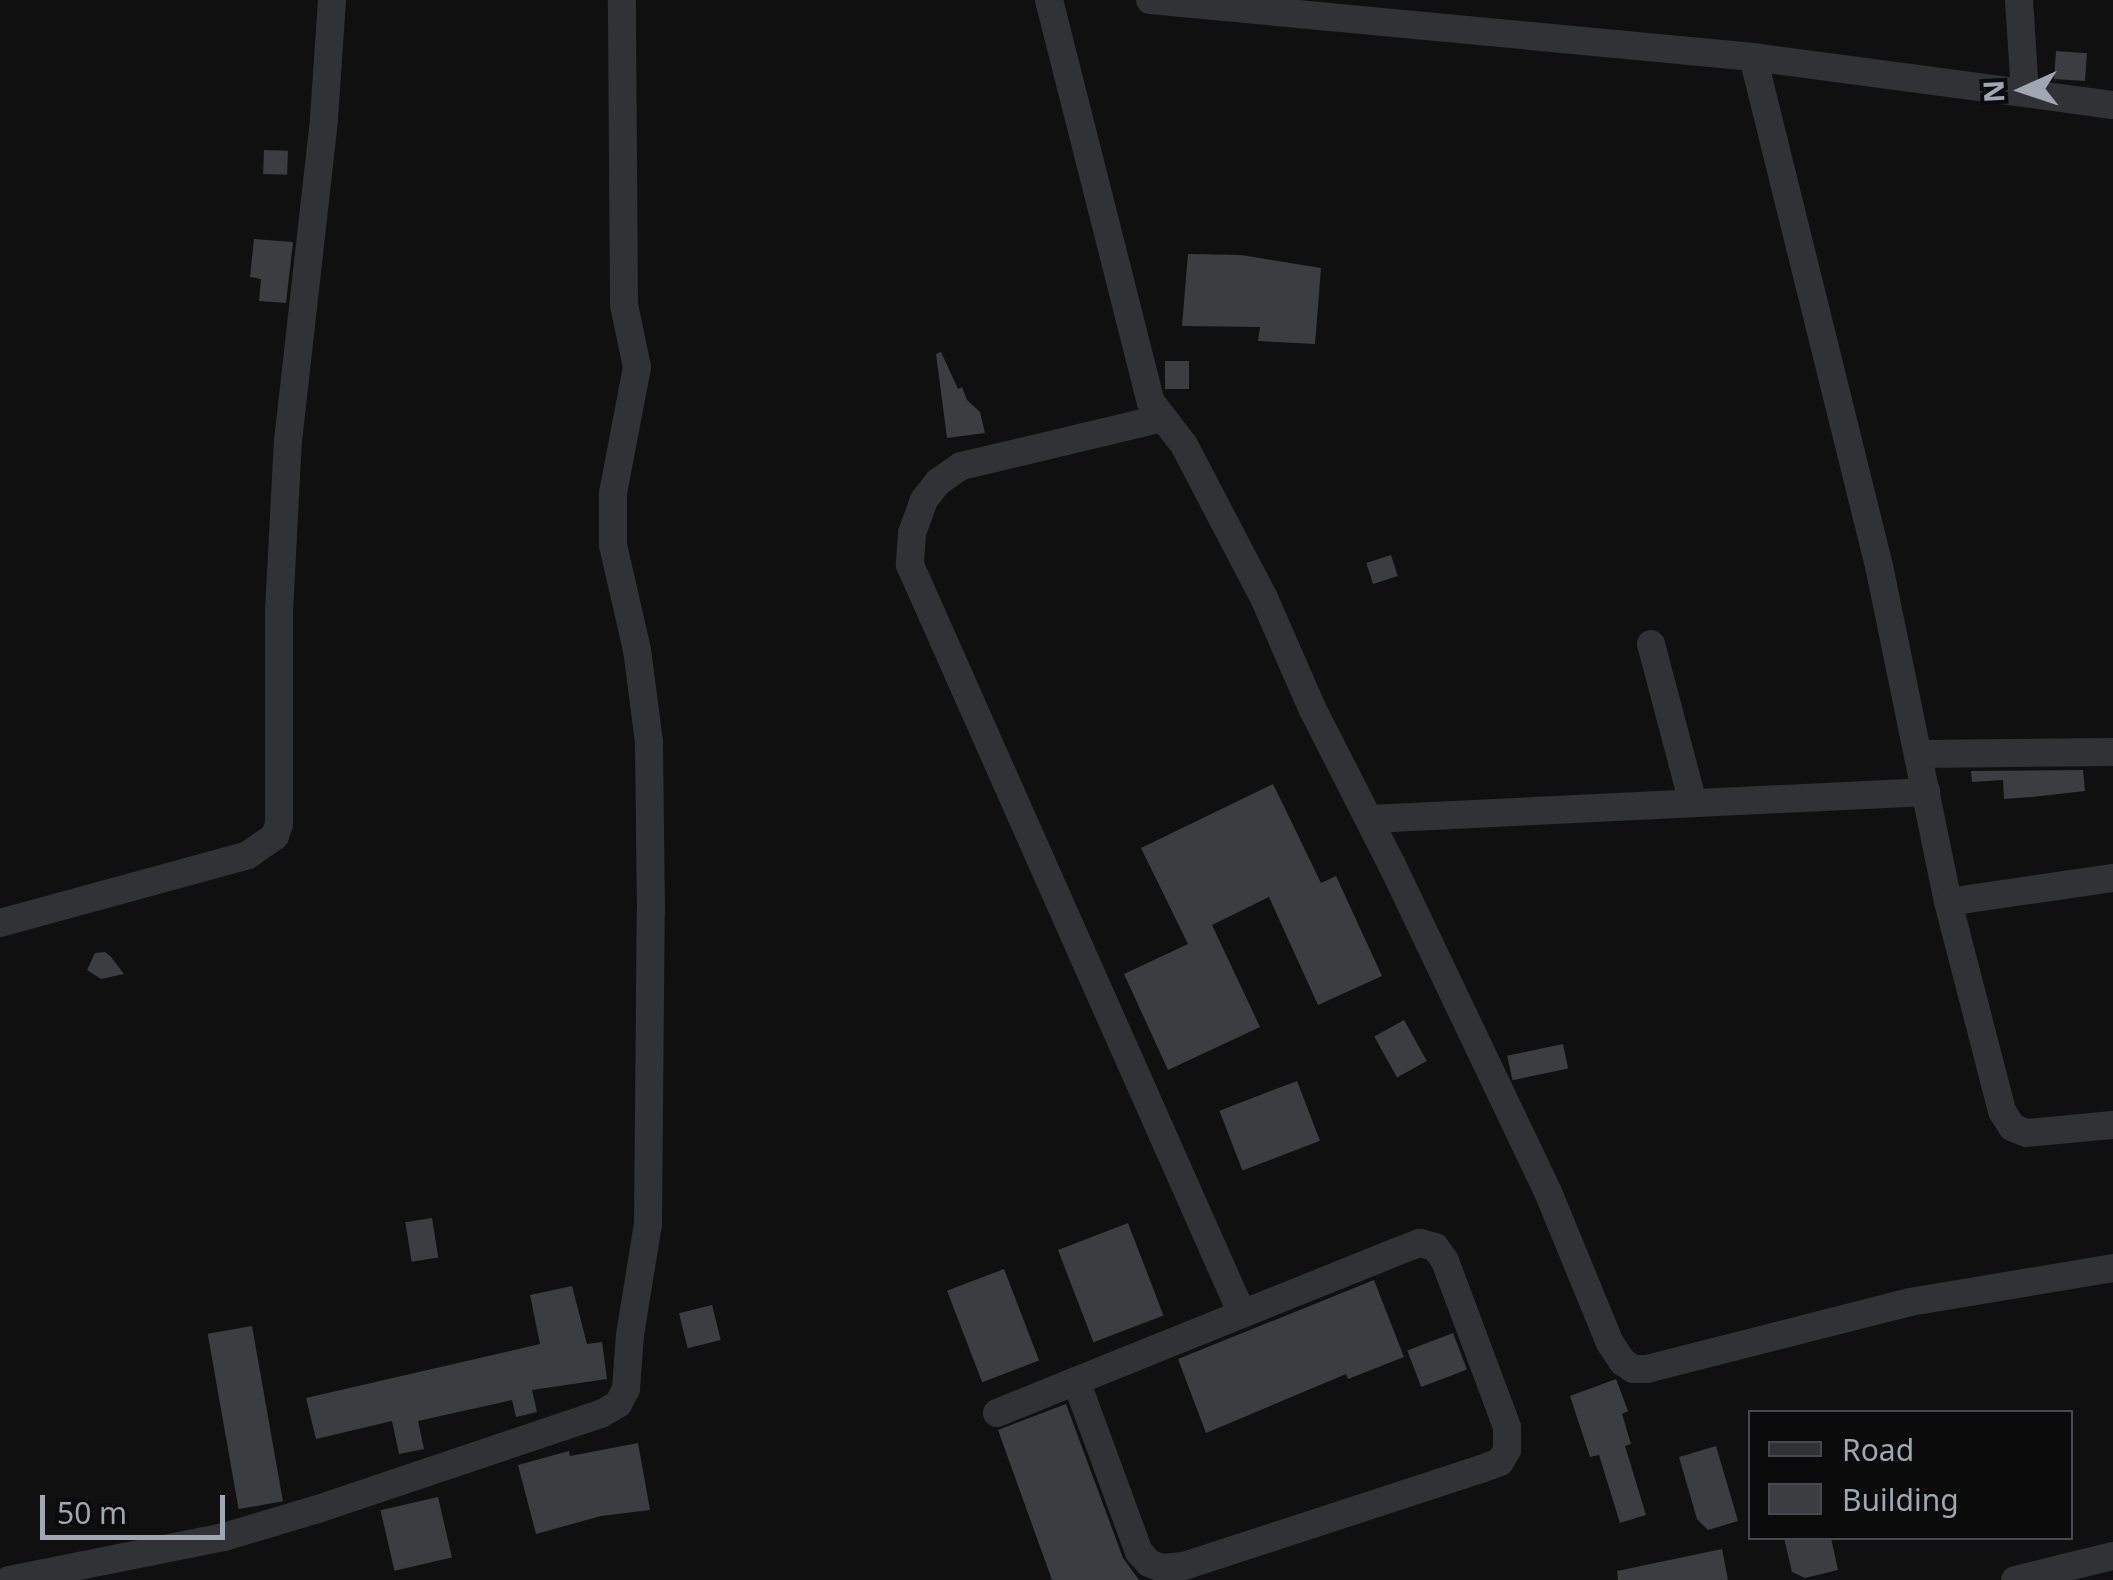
<!DOCTYPE html>
<style>
body{margin:0}
#map{position:relative;width:2113px;height:1580px;overflow:hidden;background:#101011;font-family:"Noto Sans",sans-serif}
div>[style]{position:absolute}
.building>*{inset:0;background:#3b3d41;transform-origin:0 0}
.minor>*{height:28px;margin:-14px;padding:0 14px;transform-origin:14px;border-radius:14px;background:#303236}
span{translate:-50% -50%;white-space:nowrap;text-align:center;line-height:1.15;-webkit-text-stroke:9px #0b0b0c;paint-order:stroke}
.legend{position:absolute;left:1748px;top:1410px;width:325px;height:130px;box-sizing:border-box;background:#0b0b0c;border:2px solid #47494f;margin:0;padding:12px 18px;list-style:none;font-size:30px;color:#a0a7b3}
.legend li{display:flex;align-items:center;gap:20px;height:50px}
.legend b{width:50px;border:2px solid #47494f}
.north{position:absolute;left:1973px;top:40px;width:100px;height:100px;-webkit-text-stroke:8px #0b0b0c;paint-order:stroke;rotate:267deg;font-size:28px;font-weight:700;line-height:40px;text-align:center;color:#a0a7b3}
.north::after{content:'';display:block;margin:auto;width:35px;height:45px;background:#a0a7b3;clip-path:polygon(50% 0,100% 100%,50% 72%,0 100%)}
.scale{position:absolute;left:40px;top:1495px;width:185px;height:45px;box-sizing:border-box;border:5px solid #a0a7b3;border-top:0;padding-left:12px;font-size:30px;line-height:35px;white-space:nowrap;color:#a0a7b3;-webkit-text-stroke:8px #0b0b0c;paint-order:stroke}
</style>
<div id="map">
<div class="building">
<i style="left:2056px;top:51px;width:31px;height:28px;rotate:4deg"></i>
<i style="left:264px;top:150px;width:24px;height:24px;rotate:2deg"></i>
<i style="clip-path:polygon(254px 239px,293px 242px,286px 303px,259px 301px,261px 279px,250px 277px)"></i>
<i style="clip-path:polygon(1188px 254px,1241px 255px,1321px 268px,1315px 344px,1258px 341px,1260px 327px,1182px 326px)"></i>
<i style="clip-path:polygon(941px 352px,958px 389px,962px 387px,967px 400px,980px 412px,985px 433px,947px 438px,936px 354px)"></i>
<i style="left:1165px;top:361px;width:24px;height:28px"></i>
<i style="left:1391px;top:555px;width:22px;height:26px;rotate:72deg"></i>
<i style="clip-path:polygon(2083px 770px,2085px 791px,2031px 797px,2004px 799px,2003px 780px,1972px 782px,1971px 771px)"></i>
<i style="clip-path:polygon(1273px 784px,1321px 883px,1336px 876px,1382px 976px,1318px 1005px,1269px 897px,1212px 925px,1260px 1027px,1168px 1070px,1124px 974px,1188px 944px,1141px 848px)"></i>
<i style="clip-path:polygon(105px 952px,111px 957px,124px 974px,101px 979px,87px 970px,95px 953px)"></i>
<i style="left:1404px;top:1020px;width:47px;height:34px;rotate:61deg"></i>
<i style="left:1563px;top:1044px;width:25px;height:57px;rotate:78deg"></i>
<i style="left:1297px;top:1081px;width:64px;height:83px;rotate:69deg"></i>
<i style="left:432px;top:1218px;width:40px;height:27px;rotate:81deg"></i>
<i style="left:1128px;top:1223px;width:99px;height:75px;rotate:69deg"></i>
<i style="left:1004px;top:1269px;width:98px;height:61px;rotate:69deg"></i>
<i style="clip-path:polygon(1374px 1280px,1404px 1357px,1348px 1379px,1346px 1374px,1206px 1433px,1178px 1359px)"></i>
<i style="clip-path:polygon(572px 1286px,587px 1344px,602px 1342px,607px 1379px,532px 1390px,537px 1412px,516px 1417px,512px 1400px,418px 1421px,424px 1449px,399px 1454px,392px 1421px,316px 1439px,306px 1398px,540px 1344px,530px 1295px)"></i>
<i style="left:712px;top:1305px;width:36px;height:34px;rotate:76deg"></i>
<i style="left:252px;top:1326px;width:178px;height:45px;rotate:80deg"></i>
<i style="left:1453px;top:1333px;width:39px;height:49px;rotate:69deg"></i>
<i style="clip-path:polygon(1616px 1379px,1628px 1411px,1622px 1414px,1631px 1444px,1625px 1446px,1646px 1515px,1620px 1523px,1599px 1455px,1590px 1457px,1570px 1396px)"></i>
<i style="clip-path:polygon(1066px 1404px,1123px 1558px,1139px 1580px,1052px 1580px,998px 1430px)"></i>
<i style="clip-path:polygon(638px 1443px,650px 1510px,601px 1516px,536px 1534px,518px 1465px,569px 1451px,570px 1456px)"></i>
<i style="clip-path:polygon(1716px 1446px,1738px 1521px,1708px 1530px,1697px 1519px,1679px 1457px)"></i>
<i style="left:438px;top:1497px;width:62px;height:59px;rotate:77deg"></i>
<i style="clip-path:polygon(1784px 1538px,1831px 1538px,1838px 1570px,1805px 1578px,1792px 1572px)"></i>
<i style="clip-path:polygon(1722px 1549px,1728px 1580px,1618px 1580px,1617px 1571px)"></i>
</div>
<div class="minor">
<i style="left:1049px;top:0;width:415px;rotate:75.8deg"></i>
<i style="left:1151px;top:402px;width:54px;rotate:52.5deg"></i>
<i style="left:1184px;top:445px;width:173px;rotate:62.4deg"></i>
<i style="left:1264px;top:598px;width:122px;rotate:66.4deg"></i>
<i style="left:1313px;top:710px;width:174px;rotate:63deg"></i>
<i style="left:1392px;top:865px;width:362px;rotate:64.5deg"></i>
<i style="left:1548px;top:1192px;width:163px;rotate:67.7deg"></i>
<i style="left:1610px;top:1343px;width:23px;rotate:56deg"></i>
<i style="left:1623px;top:1362px;width:12px;rotate:35deg"></i>
<i style="left:1633px;top:1369px;width:14px"></i>
<i style="left:1647px;top:1369px;width:271px;rotate:-14.3deg"></i>
<i style="left:1910px;top:1302px;width:206px;rotate:-9.5deg"></i>
<i style="left:1150px;top:0;width:606px;rotate:5.4deg"></i>
<i style="left:1753px;top:57px;width:363px;rotate:7.6deg"></i>
<i style="left:2019px;top:0;width:93px;rotate:86.3deg"></i>
<i style="left:1753px;top:57px;width:524px;rotate:76.1deg"></i>
<i style="left:1879px;top:566px;width:343px;rotate:78.4deg"></i>
<i style="left:1948px;top:902px;width:216px;rotate:75.5deg"></i>
<i style="left:2002px;top:1111px;width:19px;rotate:58deg"></i>
<i style="left:2012px;top:1127px;width:15px;rotate:23deg"></i>
<i style="left:2026px;top:1133px;width:87px;rotate:-5.3deg"></i>
<i style="left:1163px;top:418px;width:208px;rotate:166.6deg"></i>
<i style="left:961px;top:466px;width:28px;rotate:145deg"></i>
<i style="left:938px;top:482px;width:23px;rotate:128deg"></i>
<i style="left:924px;top:500px;width:35px;rotate:110deg"></i>
<i style="left:912px;top:533px;width:32px;rotate:94deg"></i>
<i style="left:910px;top:565px;width:819px;rotate:66.09deg"></i>
<i style="left:1651px;top:644px;width:164px;rotate:75.2deg"></i>
<i style="left:1918px;top:754px;width:195px;rotate:-0.6deg"></i>
<i style="left:1370px;top:819px;width:557px;rotate:-2.78deg"></i>
<i style="left:1948px;top:902px;width:167px;rotate:-8.3deg"></i>
<i style="left:0;top:923px;width:257px;rotate:-15.3deg"></i>
<i style="left:248px;top:855px;width:33px;rotate:-35deg"></i>
<i style="left:275px;top:836px;width:13px;rotate:-72deg"></i>
<i style="left:279px;top:824px;width:213px;rotate:-90deg"></i>
<i style="left:279px;top:611px;width:170px;rotate:-87deg"></i>
<i style="left:288px;top:441px;width:325px;rotate:-83.6deg"></i>
<i style="left:324px;top:118px;width:118px;rotate:-86.1deg"></i>
<i style="left:997px;top:1413px;width:85px;rotate:-22.1deg"></i>
<i style="left:1076px;top:1381px;width:179px;rotate:-22deg"></i>
<i style="left:1242px;top:1314px;width:166px;rotate:-21.9deg"></i>
<i style="left:1396px;top:1252px;width:26px;rotate:-21deg"></i>
<i style="left:1420px;top:1243px;width:16px;rotate:15deg"></i>
<i style="left:1435px;top:1247px;width:17px;rotate:54deg"></i>
<i style="left:1445px;top:1261px;width:177px;rotate:69.5deg"></i>
<i style="left:1507px;top:1427px;width:23px;rotate:90deg"></i>
<i style="left:1507px;top:1450px;width:14px;rotate:120deg"></i>
<i style="left:1500px;top:1462px;width:20px;rotate:160deg"></i>
<i style="left:1481px;top:1469px;width:312px;rotate:161.9deg"></i>
<i style="left:1184px;top:1566px;width:22px;rotate:175deg"></i>
<i style="left:1162px;top:1568px;width:14px;rotate:-159deg"></i>
<i style="left:1149px;top:1563px;width:15px;rotate:-132deg"></i>
<i style="left:1139px;top:1552px;width:182px;rotate:-110.2deg"></i>
<i style="left:9px;top:1580px;width:219px;rotate:-11.3deg"></i>
<i style="left:224px;top:1537px;width:98px;rotate:-16.6deg"></i>
<i style="left:318px;top:1509px;width:299px;rotate:-18.6deg"></i>
<i style="left:601px;top:1414px;width:20px;rotate:-30deg"></i>
<i style="left:618px;top:1404px;width:17px;rotate:-62deg"></i>
<i style="left:626px;top:1389px;width:54px;rotate:-85.8deg"></i>
<i style="left:630px;top:1335px;width:112px;rotate:-80.8deg"></i>
<i style="left:648px;top:1224px;width:313px;rotate:-89.5deg"></i>
<i style="left:651px;top:911px;width:169px;rotate:-90.7deg"></i>
<i style="left:649px;top:742px;width:93px;rotate:-97.4deg"></i>
<i style="left:637px;top:650px;width:108px;rotate:-102.9deg"></i>
<i style="left:613px;top:545px;width:52px;rotate:-90deg"></i>
<i style="left:613px;top:493px;width:128px;rotate:-79.2deg"></i>
<i style="left:637px;top:367px;width:63px;rotate:-101.8deg"></i>
<i style="left:624px;top:305px;width:305px;rotate:-90.4deg"></i>
<i style="left:2015px;top:1580px;width:101px;rotate:-13.8deg"></i>
</div>
<ul class="legend">
<li><b style="height:12px;background:#303236"></b>Road</li>
<li><b style="height:28px;background:#3b3d41"></b>Building</li>
</ul>
<div class="north">N</div>
<div class="scale">50 m</div>
</div>
